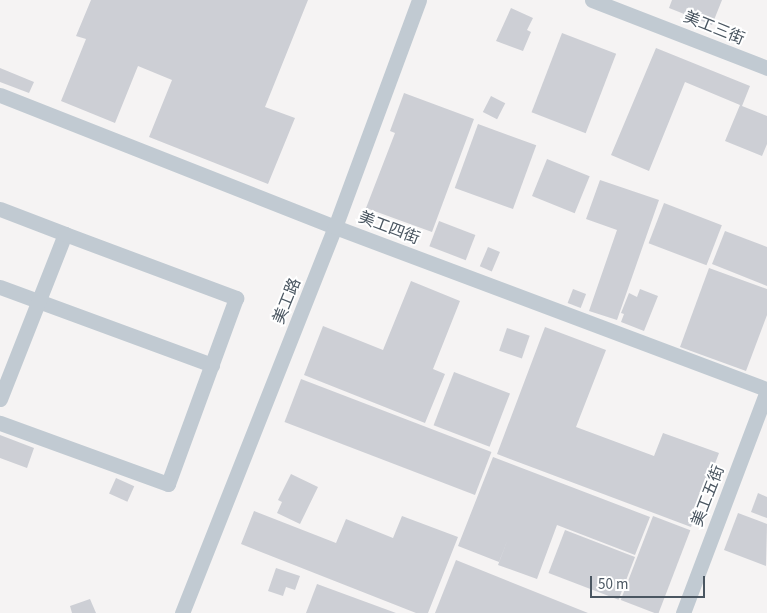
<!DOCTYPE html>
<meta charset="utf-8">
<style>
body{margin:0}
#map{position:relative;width:767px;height:613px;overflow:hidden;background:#f5f3f3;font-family:"Source Sans 3","Noto Sans TC",sans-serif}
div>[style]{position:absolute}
.building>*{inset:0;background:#cdcfd5;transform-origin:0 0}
.minor>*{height:15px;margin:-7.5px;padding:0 7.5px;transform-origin:7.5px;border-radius:7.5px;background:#c1cad2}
span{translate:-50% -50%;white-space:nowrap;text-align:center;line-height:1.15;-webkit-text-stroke:4px #fff;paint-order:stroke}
.street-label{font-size:16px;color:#4a5661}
.scale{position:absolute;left:590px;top:576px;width:115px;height:22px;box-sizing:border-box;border:2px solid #4a5661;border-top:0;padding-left:6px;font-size:15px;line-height:18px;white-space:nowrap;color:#4a5661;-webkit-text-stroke:4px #fff;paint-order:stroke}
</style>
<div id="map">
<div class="building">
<i style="clip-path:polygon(91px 0,308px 0,265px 107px,295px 118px,268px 184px,149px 137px,172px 80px,138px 66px,115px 123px,61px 101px,86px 39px,76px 36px)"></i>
<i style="clip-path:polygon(672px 0,722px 0,712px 25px,669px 8px)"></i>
<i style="clip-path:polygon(511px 8px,533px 18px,527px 30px,531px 32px,523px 51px,496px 41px)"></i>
<i style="left:562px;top:33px;width:58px;height:85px;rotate:21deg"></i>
<i style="clip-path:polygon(656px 48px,750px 86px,742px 106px,767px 116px,767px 144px,762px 156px,725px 141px,740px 105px,685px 82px,649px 171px,611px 155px)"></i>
<i style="clip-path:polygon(0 68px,34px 82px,29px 93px,0 82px)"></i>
<i style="clip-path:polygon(404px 93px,474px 119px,432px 232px,366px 208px,395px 133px,390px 131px)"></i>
<i style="left:491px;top:96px;width:16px;height:18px;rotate:27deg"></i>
<i style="left:478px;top:124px;width:62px;height:68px;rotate:20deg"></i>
<i style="left:547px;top:159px;width:46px;height:40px;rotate:22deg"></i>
<i style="clip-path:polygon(600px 180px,659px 200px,617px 320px,589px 311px,617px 230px,586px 219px)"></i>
<i style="left:664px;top:203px;width:62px;height:43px;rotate:21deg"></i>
<i style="left:439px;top:221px;width:39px;height:27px;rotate:21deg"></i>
<i style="clip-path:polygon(725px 231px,767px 247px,767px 286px,712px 264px)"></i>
<i style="left:488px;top:247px;width:13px;height:21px;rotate:23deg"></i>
<i style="clip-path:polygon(709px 268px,767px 289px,767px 315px,746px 371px,680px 347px)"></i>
<i style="clip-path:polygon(411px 281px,460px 301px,433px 369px,445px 374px,425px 423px,304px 375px,323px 326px,383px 350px)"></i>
<i style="left:573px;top:289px;width:14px;height:15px;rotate:21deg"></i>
<i style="clip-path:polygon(640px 289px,658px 296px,644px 331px,621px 322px,624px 314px,621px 313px,629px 293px,637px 297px)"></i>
<i style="clip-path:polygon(545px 327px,606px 350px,576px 427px,654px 456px,663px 433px,719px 453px,691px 527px,497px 454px)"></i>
<i style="left:507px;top:328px;width:24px;height:24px;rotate:19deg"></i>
<i style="left:454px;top:372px;width:60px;height:57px;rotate:21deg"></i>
<i style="left:301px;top:379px;width:204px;height:46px;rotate:21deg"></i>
<i style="clip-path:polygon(0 435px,34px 448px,27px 468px,0 458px)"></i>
<i style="clip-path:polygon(493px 457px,650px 517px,635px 555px,557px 525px,537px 579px,498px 565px,508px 539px,499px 562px,458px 546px)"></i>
<i style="clip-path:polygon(291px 474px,318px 487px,300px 524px,277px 513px,282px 502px,278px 500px)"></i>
<i style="left:116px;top:478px;width:20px;height:17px;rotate:24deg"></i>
<i style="clip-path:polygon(758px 493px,767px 497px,767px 518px,751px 512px)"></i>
<i style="clip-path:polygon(254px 511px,336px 543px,346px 519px,393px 538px,402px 516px,458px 537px,428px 613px,416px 613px,241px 544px)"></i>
<i style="clip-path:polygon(738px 513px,767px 524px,766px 566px,724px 550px)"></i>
<i style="left:653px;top:516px;width:40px;height:90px;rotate:21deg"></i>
<i style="left:565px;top:530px;width:75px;height:46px;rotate:21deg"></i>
<i style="clip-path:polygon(456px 560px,588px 613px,435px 613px)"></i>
<i style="clip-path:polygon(276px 568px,300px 576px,295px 590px,286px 587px,283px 596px,268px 591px)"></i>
<i style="clip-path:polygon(317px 584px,396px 613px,306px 613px)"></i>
<i style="clip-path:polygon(90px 599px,96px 613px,72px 613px,70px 606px)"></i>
</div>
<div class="minor">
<i style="left:592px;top:0;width:188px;rotate:21.2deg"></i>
<i style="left:0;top:95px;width:360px;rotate:21.5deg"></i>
<i style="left:335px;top:227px;width:461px;rotate:20.6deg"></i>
<i style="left:0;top:209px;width:70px;rotate:21deg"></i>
<i style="left:0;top:287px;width:226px;rotate:20.2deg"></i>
<i style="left:0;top:399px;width:177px;rotate:-68.5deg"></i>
<i style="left:65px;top:234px;width:183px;rotate:20.5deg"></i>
<i style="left:236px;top:298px;width:198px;rotate:110.1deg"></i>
<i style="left:168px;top:484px;width:179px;rotate:-160deg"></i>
<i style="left:182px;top:613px;width:415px;rotate:-68.4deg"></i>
<i style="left:335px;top:227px;width:242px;rotate:-69.7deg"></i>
<i style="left:683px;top:613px;width:237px;rotate:-69.3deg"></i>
</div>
<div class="street-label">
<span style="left:714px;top:28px;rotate:22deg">美工三街</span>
<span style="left:389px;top:228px;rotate:21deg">美工四街</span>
<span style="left:287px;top:301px;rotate:-68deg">美工路</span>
<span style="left:708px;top:496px;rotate:-69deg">美工五街</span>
</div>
<div class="scale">50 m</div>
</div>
